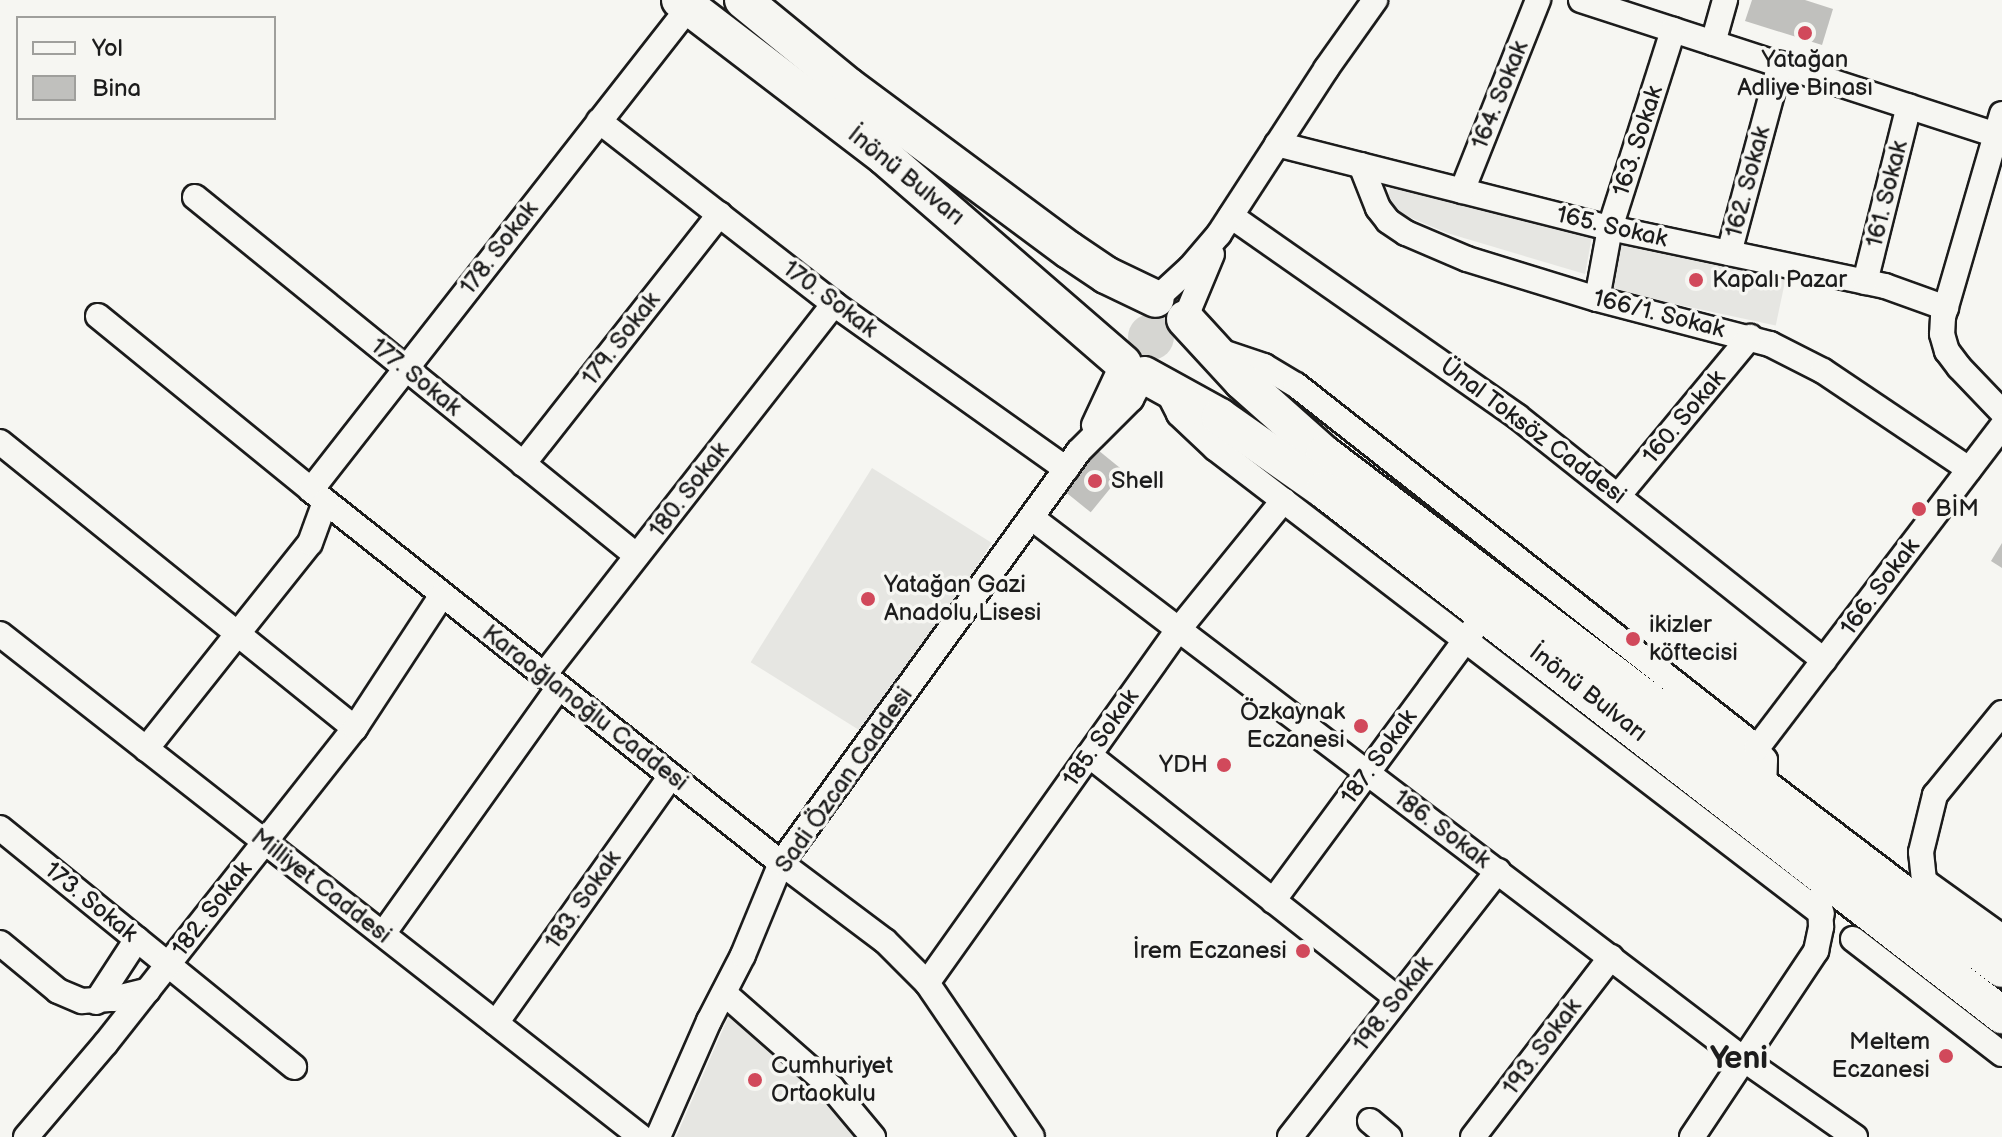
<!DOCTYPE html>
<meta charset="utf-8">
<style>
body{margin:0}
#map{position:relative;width:2002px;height:1137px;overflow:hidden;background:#f6f6f2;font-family:"Balsamiq Sans",sans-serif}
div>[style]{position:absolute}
.built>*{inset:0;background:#e6e6e2;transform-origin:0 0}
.green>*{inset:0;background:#d6d6d2}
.round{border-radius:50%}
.building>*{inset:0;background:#c0c0bd;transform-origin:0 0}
.roads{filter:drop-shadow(2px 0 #1c1c1c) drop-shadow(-2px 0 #1c1c1c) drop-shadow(0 2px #1c1c1c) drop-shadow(0 -2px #1c1c1c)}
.minor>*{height:24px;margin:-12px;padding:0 12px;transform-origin:12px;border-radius:12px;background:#f6f6f2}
.highway>*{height:36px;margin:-18px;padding:0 18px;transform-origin:18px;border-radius:18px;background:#f6f6f2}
.dots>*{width:22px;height:22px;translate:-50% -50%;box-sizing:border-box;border:4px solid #f6f6f2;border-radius:50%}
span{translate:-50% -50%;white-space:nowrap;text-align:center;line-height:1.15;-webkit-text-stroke:7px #f6f6f2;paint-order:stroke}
.poi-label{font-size:24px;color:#1c1c1c}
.left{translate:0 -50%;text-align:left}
.right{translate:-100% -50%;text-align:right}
.street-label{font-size:24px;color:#1c1c1c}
.district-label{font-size:32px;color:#1c1c1c;font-weight:700}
.legend{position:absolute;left:16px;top:16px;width:260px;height:104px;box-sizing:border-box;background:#f6f6f2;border:2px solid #9f9f9c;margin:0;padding:10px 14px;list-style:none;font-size:24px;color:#1c1c1c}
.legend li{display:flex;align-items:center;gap:16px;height:40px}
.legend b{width:40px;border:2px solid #9f9f9c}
</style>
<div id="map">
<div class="built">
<i style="clip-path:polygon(1392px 182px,1593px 231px,1585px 274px,1447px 233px,1385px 207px)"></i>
<i style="left:1615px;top:235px;width:176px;height:55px;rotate:12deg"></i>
<i style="left:872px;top:468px;width:141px;height:229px;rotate:32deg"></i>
<i style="clip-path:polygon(730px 1013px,822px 1092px,860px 1137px,676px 1137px)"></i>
</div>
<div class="green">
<i class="round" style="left:1128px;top:314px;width:46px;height:46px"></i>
</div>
<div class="building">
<i style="clip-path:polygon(1752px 0,1805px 0,1833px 9px,1822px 45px,1745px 21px)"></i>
<i style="left:1093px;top:446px;width:40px;height:53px;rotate:39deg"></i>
<i style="clip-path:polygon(2002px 543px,2002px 568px,1991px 561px)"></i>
</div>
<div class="roads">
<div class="minor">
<i style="left:1581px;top:0;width:443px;rotate:18deg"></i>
<i style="left:1713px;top:43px;width:45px;rotate:-74.4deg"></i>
<i style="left:2002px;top:114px;width:211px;rotate:106.2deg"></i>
<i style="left:1943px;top:317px;width:17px;rotate:93deg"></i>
<i style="left:1942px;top:334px;width:18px;rotate:74deg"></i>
<i style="left:1947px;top:351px;width:20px;rotate:53deg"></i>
<i style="left:1959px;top:367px;width:62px;rotate:46.3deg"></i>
<i style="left:599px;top:121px;width:298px;rotate:37.9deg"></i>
<i style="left:834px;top:304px;width:285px;rotate:35.4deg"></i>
<i style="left:1277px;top:144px;width:343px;rotate:14.2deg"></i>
<i style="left:1610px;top:228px;width:281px;rotate:11.9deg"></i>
<i style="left:1885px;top:286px;width:65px;rotate:19.8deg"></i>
<i style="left:1361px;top:165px;width:46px;rotate:68.4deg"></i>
<i style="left:1378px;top:208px;width:16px;rotate:52deg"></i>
<i style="left:1388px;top:221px;width:22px;rotate:34deg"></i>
<i style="left:1406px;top:233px;width:66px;rotate:23.1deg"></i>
<i style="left:1467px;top:259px;width:136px;rotate:17.1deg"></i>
<i style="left:1597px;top:299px;width:179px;rotate:14.6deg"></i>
<i style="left:1770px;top:344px;width:59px;rotate:27deg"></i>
<i style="left:1823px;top:371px;width:176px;rotate:33.9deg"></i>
<i style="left:1462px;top:191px;width:206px;rotate:-68.3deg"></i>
<i style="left:195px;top:197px;width:569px;rotate:39.08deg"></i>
<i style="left:1231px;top:216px;width:350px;rotate:35deg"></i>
<i style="left:1518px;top:417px;width:391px;rotate:38.5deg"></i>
<i style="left:1729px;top:253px;width:196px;rotate:-74.9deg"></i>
<i style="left:1865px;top:282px;width:181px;rotate:-76deg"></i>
<i style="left:1156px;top:299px;width:46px;rotate:-42.4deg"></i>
<i style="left:1190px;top:268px;width:45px;rotate:-49.5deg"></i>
<i style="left:1219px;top:234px;width:197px;rotate:-57deg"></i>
<i style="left:1326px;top:69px;width:85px;rotate:-54.6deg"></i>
<i style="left:1597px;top:299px;width:72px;rotate:-79.6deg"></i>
<i style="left:1610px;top:228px;width:208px;rotate:-72.3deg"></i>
<i style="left:98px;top:316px;width:275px;rotate:39.2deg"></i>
<i style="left:311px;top:490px;width:600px;rotate:38.44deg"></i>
<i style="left:781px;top:863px;width:130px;rotate:36.9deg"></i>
<i style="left:885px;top:941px;width:59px;rotate:45deg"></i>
<i style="left:927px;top:983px;width:186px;rotate:55.7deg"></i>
<i style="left:1185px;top:319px;width:70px;rotate:-67.4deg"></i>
<i style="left:1216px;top:350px;width:51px;rotate:18.4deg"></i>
<i style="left:1264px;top:366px;width:37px;rotate:31deg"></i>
<i style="left:1296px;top:385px;width:578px;rotate:38.18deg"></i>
<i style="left:1750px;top:742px;width:23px;rotate:50deg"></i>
<i style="left:1765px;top:760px;width:28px;rotate:92deg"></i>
<i style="left:1167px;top:390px;width:27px;rotate:63deg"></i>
<i style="left:1179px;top:414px;width:50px;rotate:43.4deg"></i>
<i style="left:1215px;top:448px;width:765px;rotate:37.51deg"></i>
<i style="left:1094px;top:425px;width:68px;rotate:-64.9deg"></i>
<i style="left:0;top:442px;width:456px;rotate:38.9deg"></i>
<i style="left:523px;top:464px;width:318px;rotate:-51.8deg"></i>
<i style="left:311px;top:490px;width:613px;rotate:-51.95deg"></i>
<i style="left:1618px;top:496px;width:207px;rotate:-50.3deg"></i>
<i style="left:1032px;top:518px;width:897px;rotate:37.25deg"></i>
<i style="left:1746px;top:1061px;width:133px;rotate:34.9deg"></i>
<i style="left:0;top:634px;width:815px;rotate:38.12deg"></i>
<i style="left:544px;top:675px;width:471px;rotate:-52deg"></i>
<i style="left:1757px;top:748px;width:405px;rotate:-52.7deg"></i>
<i style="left:146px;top:749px;width:263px;rotate:-51.5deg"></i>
<i style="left:310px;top:543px;width:44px;rotate:-69.9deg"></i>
<i style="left:1089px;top:755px;width:392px;rotate:38.3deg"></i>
<i style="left:0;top:828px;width:379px;rotate:39.1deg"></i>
<i style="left:1924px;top:881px;width:96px;rotate:35.7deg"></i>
<i style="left:1273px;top:901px;width:339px;rotate:-53.6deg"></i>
<i style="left:1927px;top:909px;width:57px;rotate:-96deg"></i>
<i style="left:1921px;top:852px;width:59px;rotate:-76.2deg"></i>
<i style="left:1935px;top:795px;width:106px;rotate:-50.7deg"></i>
<i style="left:383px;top:934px;width:303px;rotate:-54.5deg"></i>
<i style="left:1853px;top:939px;width:188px;rotate:37.7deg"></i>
<i style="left:0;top:943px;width:75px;rotate:39.6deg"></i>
<i style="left:58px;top:991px;width:26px;rotate:23deg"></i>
<i style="left:82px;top:1001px;width:31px;rotate:-4deg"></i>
<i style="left:113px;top:999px;width:36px;rotate:-14deg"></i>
<i style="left:927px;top:983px;width:435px;rotate:-54.6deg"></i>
<i style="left:1179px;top:629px;width:166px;rotate:-50.9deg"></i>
<i style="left:724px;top:993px;width:144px;rotate:41.3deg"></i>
<i style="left:832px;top:1088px;width:64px;rotate:50.1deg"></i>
<i style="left:96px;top:1002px;width:75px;rotate:-56.9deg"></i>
<i style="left:496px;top:1023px;width:303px;rotate:-54.7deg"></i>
<i style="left:1370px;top:1121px;width:25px;rotate:40deg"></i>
<i style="left:26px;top:1137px;width:123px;rotate:-49.6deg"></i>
<i style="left:106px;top:1043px;width:402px;rotate:-51.7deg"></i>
<i style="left:355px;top:728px;width:159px;rotate:-56.8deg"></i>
<i style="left:658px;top:1137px;width:127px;rotate:-66.3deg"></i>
<i style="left:709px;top:1021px;width:74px;rotate:-62.7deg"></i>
<i style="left:743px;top:955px;width:100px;rotate:-67.6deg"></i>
<i style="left:781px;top:863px;width:508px;rotate:-54.12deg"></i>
<i style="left:1079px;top:451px;width:74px;rotate:-45deg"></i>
<i style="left:1131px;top:399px;width:27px;rotate:-62deg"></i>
<i style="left:1290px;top:1137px;width:338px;rotate:-52deg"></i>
<i style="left:1473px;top:1137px;width:227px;rotate:-52.5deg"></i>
<i style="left:1692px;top:1137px;width:224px;rotate:-56.3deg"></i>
<i style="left:1816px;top:951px;width:25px;rotate:-78deg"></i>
<i style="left:1821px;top:927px;width:29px;rotate:-92deg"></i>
</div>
<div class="highway">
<i style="left:680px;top:0;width:258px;rotate:37.4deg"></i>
<i style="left:885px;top:157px;width:315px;rotate:40.9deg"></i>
<i style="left:743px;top:0;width:136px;rotate:39.3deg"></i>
<i style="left:848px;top:86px;width:275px;rotate:36.6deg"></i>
<i style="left:1069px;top:250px;width:45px;rotate:34deg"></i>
<i style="left:1106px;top:275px;width:55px;rotate:25.6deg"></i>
<i style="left:1185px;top:319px;width:84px;rotate:47.4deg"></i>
<i style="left:1242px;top:381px;width:110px;rotate:41.7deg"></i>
<i style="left:1324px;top:454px;width:851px;rotate:37.22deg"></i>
<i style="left:1144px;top:375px;width:87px;rotate:28.9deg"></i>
<i style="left:1220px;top:417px;width:127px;rotate:35.1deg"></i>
<i style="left:1324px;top:490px;width:858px;rotate:37.75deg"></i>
</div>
</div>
<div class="dots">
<i style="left:1805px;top:33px;background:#d1495b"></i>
<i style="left:1696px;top:280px;background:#d1495b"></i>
<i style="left:1095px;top:481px;background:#d1495b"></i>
<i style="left:1919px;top:509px;background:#d1495b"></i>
<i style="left:868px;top:599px;background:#d1495b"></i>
<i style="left:1633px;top:639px;background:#d1495b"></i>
<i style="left:1361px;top:726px;background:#d1495b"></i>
<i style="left:1224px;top:765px;background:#d1495b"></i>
<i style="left:1303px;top:951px;background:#d1495b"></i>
<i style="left:1946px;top:1056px;background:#d1495b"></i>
<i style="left:755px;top:1080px;background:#d1495b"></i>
</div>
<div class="poi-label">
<span style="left:1805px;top:74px">Yatağan<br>Adliye Binası</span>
<span class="left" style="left:1712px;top:280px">Kapalı Pazar</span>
<span class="left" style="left:1111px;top:481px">Shell</span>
<span class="left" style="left:1935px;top:509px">BİM</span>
<span class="left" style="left:884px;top:599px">Yatağan Gazi<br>Anadolu Lisesi</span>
<span class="left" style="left:1649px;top:639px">ikizler<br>köftecisi</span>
<span class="right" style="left:1345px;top:726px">Özkaynak<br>Eczanesi</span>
<span class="right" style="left:1208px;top:765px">YDH</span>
<span class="right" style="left:1287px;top:951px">İrem Eczanesi</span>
<span class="right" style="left:1930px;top:1056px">Meltem<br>Eczanesi</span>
<span class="left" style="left:771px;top:1080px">Cumhuriyet<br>Ortaokulu</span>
</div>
<div class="street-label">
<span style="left:1500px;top:95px;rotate:-68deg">164. Sokak</span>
<span style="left:1638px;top:141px;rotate:-72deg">163. Sokak</span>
<span style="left:906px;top:176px;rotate:39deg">İnönü Bulvarı</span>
<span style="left:1748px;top:182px;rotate:-75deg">162. Sokak</span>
<span style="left:1887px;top:194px;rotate:-76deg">161. Sokak</span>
<span style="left:1612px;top:227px;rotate:13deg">165. Sokak</span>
<span style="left:499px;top:248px;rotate:-52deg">178. Sokak</span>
<span style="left:830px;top:299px;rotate:37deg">170. Sokak</span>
<span style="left:1659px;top:314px;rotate:14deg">166/1. Sokak</span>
<span style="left:621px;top:339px;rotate:-52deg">179. Sokak</span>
<span style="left:416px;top:377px;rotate:39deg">177. Sokak</span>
<span style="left:1684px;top:417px;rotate:-50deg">160. Sokak</span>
<span style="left:1533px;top:431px;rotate:37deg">Ünal Toksöz Caddesi</span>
<span style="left:689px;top:490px;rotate:-52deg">180. Sokak</span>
<span style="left:1880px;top:587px;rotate:-53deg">166. Sokak</span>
<span style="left:1588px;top:693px;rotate:38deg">İnönü Bulvarı</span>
<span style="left:585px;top:708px;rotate:38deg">Karaoğlanoğlu Caddesi</span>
<span style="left:1101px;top:738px;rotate:-55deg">185. Sokak</span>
<span style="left:1379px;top:757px;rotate:-54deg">187. Sokak</span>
<span style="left:844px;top:780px;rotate:-55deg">Sadi Özcan Caddesi</span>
<span style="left:1442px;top:829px;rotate:37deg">186. Sokak</span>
<span style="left:321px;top:886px;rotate:38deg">Milliyet Caddesi</span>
<span style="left:583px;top:900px;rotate:-55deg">183. Sokak</span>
<span style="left:91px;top:902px;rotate:39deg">173. Sokak</span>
<span style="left:212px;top:909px;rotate:-52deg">182. Sokak</span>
<span style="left:1393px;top:1004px;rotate:-52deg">198. Sokak</span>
<span style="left:1542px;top:1047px;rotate:-53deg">193. Sokak</span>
</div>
<div class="district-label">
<span style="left:1739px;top:1059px">Yeni</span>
</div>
<ul class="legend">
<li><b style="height:10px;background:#f6f6f2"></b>Yol</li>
<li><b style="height:22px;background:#c0c0bd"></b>Bina</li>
</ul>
</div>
